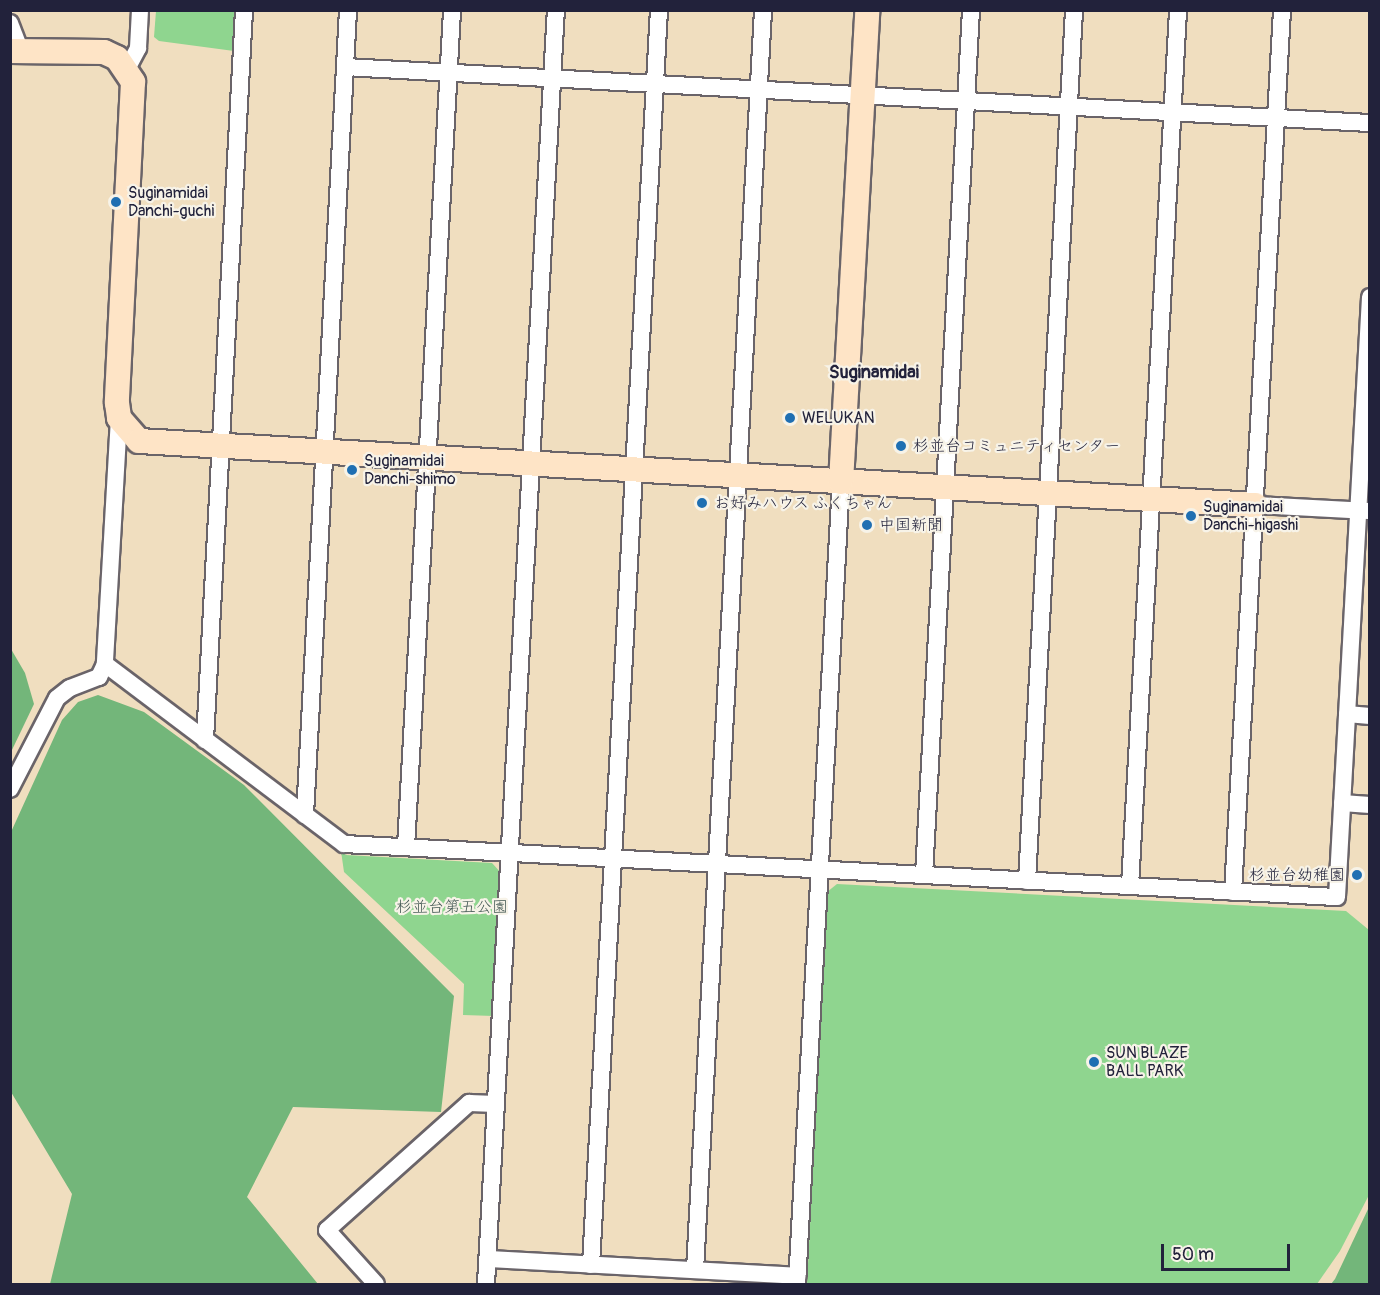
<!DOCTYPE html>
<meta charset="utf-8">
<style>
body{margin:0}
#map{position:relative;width:1380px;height:1295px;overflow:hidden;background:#f0debf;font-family:Pangolin,"Klee One",sans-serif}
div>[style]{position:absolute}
.green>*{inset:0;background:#8fd58f}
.forest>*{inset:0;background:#73b67a}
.roads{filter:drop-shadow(2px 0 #6a6469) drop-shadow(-2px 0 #6a6469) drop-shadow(0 2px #6a6469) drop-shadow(0 -2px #6a6469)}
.street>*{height:16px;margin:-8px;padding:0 8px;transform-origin:8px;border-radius:8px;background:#fff}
.secondary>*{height:24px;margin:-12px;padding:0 12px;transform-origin:12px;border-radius:12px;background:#fee4c6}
.dots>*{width:16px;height:16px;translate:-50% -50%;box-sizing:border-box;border:3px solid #f7f3e8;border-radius:50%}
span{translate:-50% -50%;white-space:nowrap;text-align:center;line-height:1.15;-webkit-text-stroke:4.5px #f7f3e8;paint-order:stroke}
.poi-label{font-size:16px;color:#22223b}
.left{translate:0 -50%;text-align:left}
.right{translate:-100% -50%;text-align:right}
.park-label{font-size:16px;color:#435854}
.neighbourhood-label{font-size:18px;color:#22223b;font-weight:700}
.frame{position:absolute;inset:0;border:12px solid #22223b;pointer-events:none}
.scale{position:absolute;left:1161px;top:1244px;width:129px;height:27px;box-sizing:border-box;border:3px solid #22223b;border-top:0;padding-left:8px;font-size:18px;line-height:21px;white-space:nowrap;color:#22223b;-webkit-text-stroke:4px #f7f3e8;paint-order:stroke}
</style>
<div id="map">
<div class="green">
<i style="clip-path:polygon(156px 11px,237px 11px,234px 51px,159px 41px,154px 37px)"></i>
<i style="clip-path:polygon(341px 851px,346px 855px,492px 863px,502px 874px,494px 1016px,463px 1015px,464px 984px,344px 872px)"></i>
<i style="clip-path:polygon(837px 884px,1346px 911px,1369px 930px,1369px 1195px,1340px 1251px,1317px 1284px,807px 1284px,827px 892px)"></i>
</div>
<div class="forest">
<i style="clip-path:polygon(11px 649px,25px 673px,34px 704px,11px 752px)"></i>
<i style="clip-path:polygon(98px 695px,144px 712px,244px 785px,454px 996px,441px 1112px,293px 1107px,247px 1197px,318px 1284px,50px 1284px,72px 1194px,11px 1092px,11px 832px,62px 720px,78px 702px)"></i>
<i style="clip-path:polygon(1369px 1207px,1369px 1284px,1331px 1284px,1335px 1279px)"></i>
</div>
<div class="roads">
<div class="street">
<i style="left:10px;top:23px;width:30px;rotate:69deg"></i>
<i style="left:345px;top:67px;width:1027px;rotate:3.13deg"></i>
<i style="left:127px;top:69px;width:24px;rotate:-62deg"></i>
<i style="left:138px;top:48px;width:38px;rotate:-87deg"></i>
<i style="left:119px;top:418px;width:246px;rotate:93.3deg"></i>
<i style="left:105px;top:664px;width:299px;rotate:37deg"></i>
<i style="left:344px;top:844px;width:994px;rotate:3.06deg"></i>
<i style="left:1337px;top:897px;width:601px;rotate:-86.85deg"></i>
<i style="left:1255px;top:505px;width:115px;rotate:3deg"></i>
<i style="left:1347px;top:714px;width:23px;rotate:5deg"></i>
<i style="left:205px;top:740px;width:731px;rotate:-86.94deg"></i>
<i style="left:10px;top:789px;width:102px;rotate:-62.7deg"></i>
<i style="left:57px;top:698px;width:16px;rotate:-38deg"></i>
<i style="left:70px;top:688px;width:31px;rotate:-21deg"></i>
<i style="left:99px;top:677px;width:14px;rotate:-65deg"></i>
<i style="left:1342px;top:803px;width:28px;rotate:4deg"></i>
<i style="left:305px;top:815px;width:806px;rotate:-86.94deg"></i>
<i style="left:406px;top:847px;width:838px;rotate:-86.85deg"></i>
<i style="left:924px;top:875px;width:866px;rotate:-86.89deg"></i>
<i style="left:1027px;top:881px;width:872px;rotate:-86.91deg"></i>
<i style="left:1130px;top:886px;width:877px;rotate:-86.86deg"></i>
<i style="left:1233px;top:892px;width:883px;rotate:-86.82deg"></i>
<i style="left:488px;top:1259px;width:310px;rotate:3.1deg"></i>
<i style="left:591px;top:1265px;width:1257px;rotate:-86.9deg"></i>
<i style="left:695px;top:1270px;width:1262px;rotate:-86.91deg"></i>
<i style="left:376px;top:1284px;width:73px;rotate:-132.2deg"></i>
<i style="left:327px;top:1230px;width:191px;rotate:-41.8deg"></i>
<i style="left:469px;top:1103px;width:27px;rotate:2deg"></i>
<i style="left:486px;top:1284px;width:1276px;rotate:-86.86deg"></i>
<i style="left:797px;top:1284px;width:803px;rotate:-86.86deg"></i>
</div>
<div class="secondary">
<i style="left:10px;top:51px;width:94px;rotate:0.6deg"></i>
<i style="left:104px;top:52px;width:14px;rotate:25deg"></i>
<i style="left:117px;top:58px;width:29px;rotate:56deg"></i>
<i style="left:133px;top:82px;width:321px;rotate:92.9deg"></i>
<i style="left:117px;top:403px;width:15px;rotate:82deg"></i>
<i style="left:119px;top:418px;width:30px;rotate:49deg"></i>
<i style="left:139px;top:441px;width:1118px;rotate:3.28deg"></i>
<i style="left:841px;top:482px;width:473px;rotate:-86.8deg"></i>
</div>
</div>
<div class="dots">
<i style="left:116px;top:202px;background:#1f6fb2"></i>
<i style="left:790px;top:418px;background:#1f6fb2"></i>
<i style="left:901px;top:446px;background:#1f6fb2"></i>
<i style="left:352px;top:470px;background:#1f6fb2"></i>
<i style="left:702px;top:503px;background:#1f6fb2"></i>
<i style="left:1191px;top:516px;background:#1f6fb2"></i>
<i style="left:867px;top:525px;background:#1f6fb2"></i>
<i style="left:1357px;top:875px;background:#1f6fb2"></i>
<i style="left:1094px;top:1062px;background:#1f6fb2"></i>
</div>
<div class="poi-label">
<span class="left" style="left:128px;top:202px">Suginamidai<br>Danchi-guchi</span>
<span class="left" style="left:802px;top:418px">WELUKAN</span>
<span class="left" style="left:913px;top:446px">杉並台コミュニティセンター</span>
<span class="left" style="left:364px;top:470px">Suginamidai<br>Danchi-shimo</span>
<span class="left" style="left:714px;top:503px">お好みハウス ふくちゃん</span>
<span class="left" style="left:1203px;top:516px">Suginamidai<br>Danchi-higashi</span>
<span class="left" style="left:879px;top:525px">中国新聞</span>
<span class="right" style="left:1345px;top:875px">杉並台幼稚園</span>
<span class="left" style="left:1106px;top:1062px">SUN BLAZE<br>BALL PARK</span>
</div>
<div class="park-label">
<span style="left:452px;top:907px">杉並台第五公園</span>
</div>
<div class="neighbourhood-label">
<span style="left:874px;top:373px">Suginamidai</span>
</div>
<div class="frame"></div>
<div class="scale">50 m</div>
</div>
